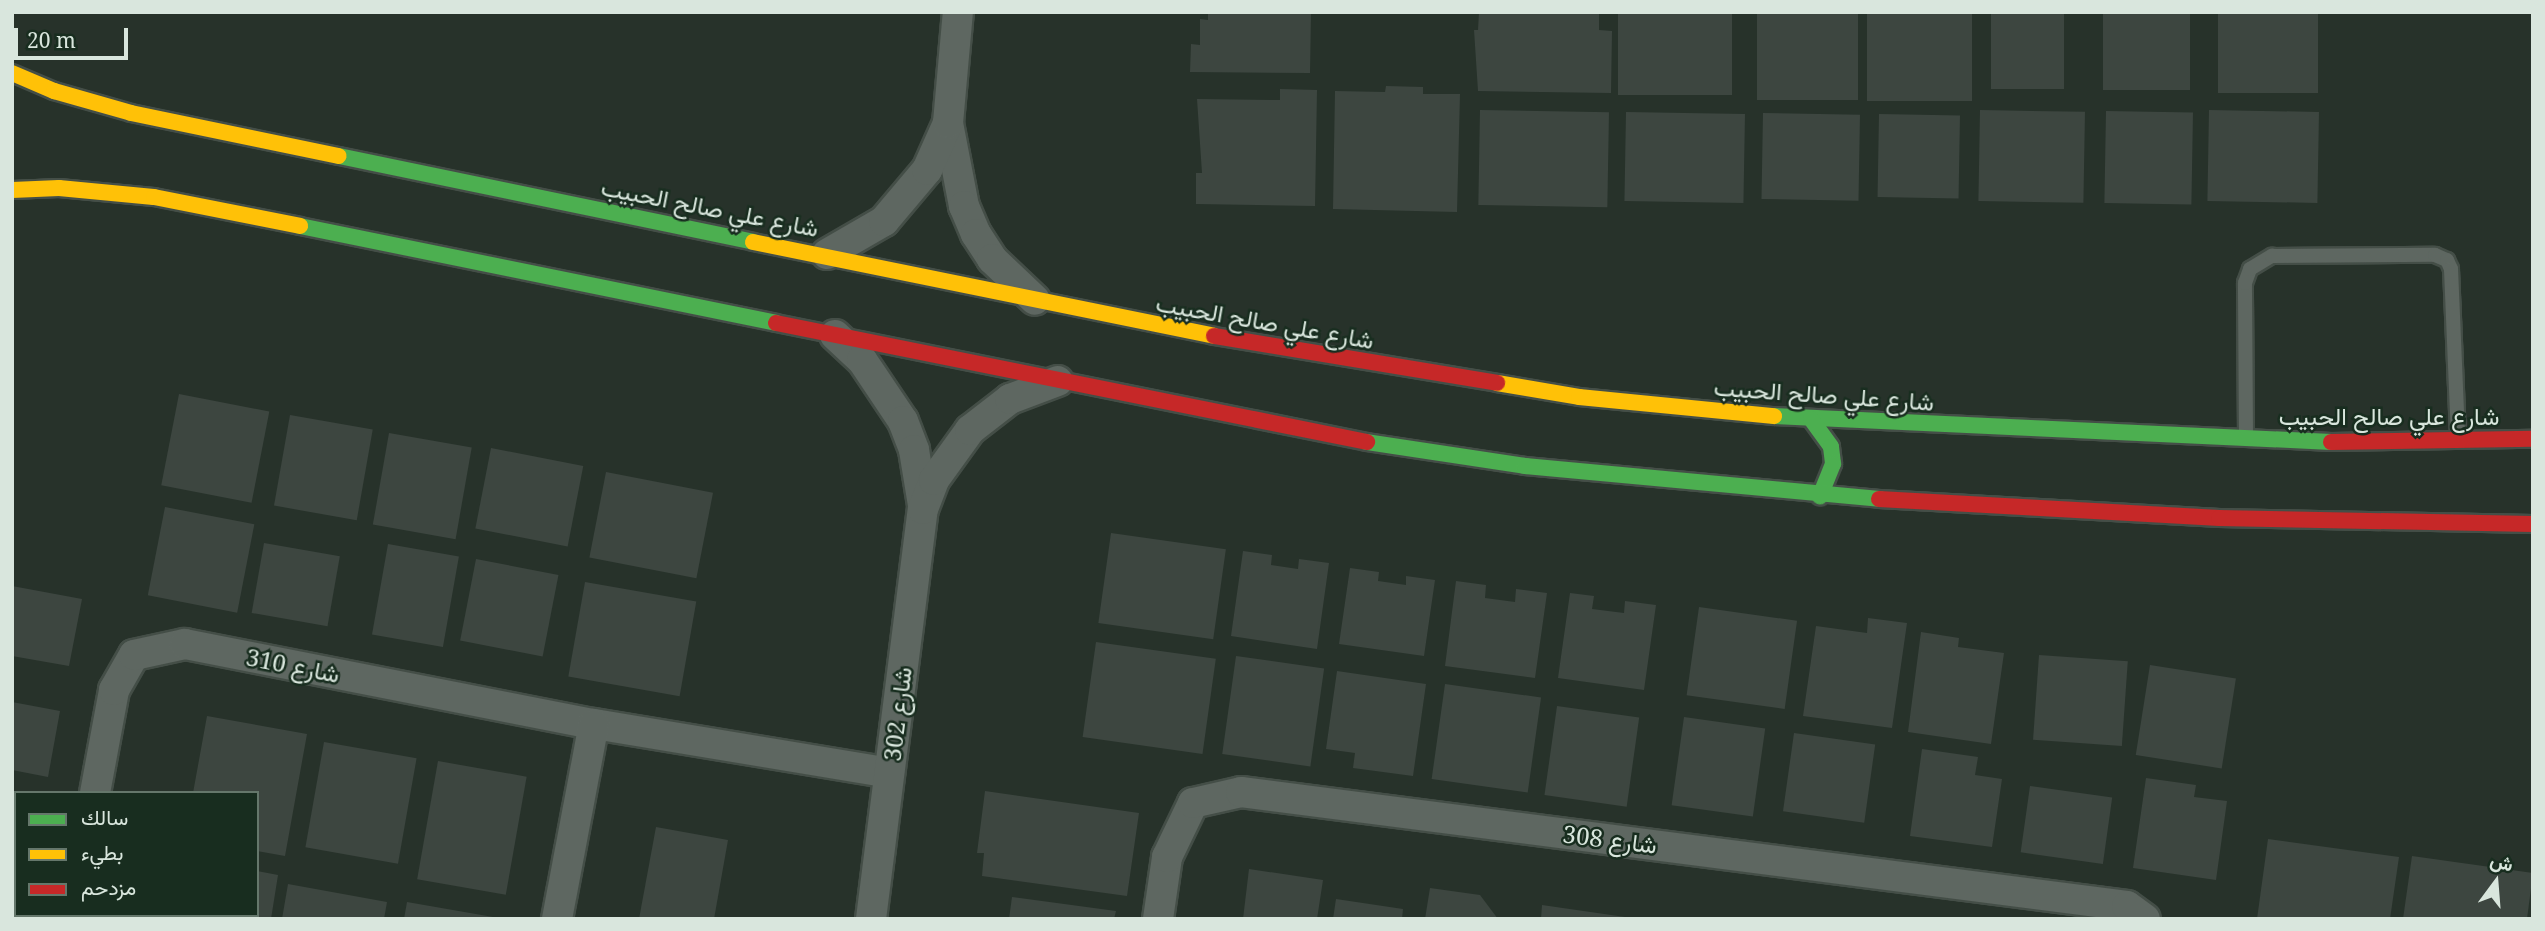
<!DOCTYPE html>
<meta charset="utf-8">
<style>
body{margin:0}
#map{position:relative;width:2545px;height:931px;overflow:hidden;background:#27322a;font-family:"Noto Serif",Vazirmatn,serif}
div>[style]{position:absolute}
.building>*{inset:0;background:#3d4640;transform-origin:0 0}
.roads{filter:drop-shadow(2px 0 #444e47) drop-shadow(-2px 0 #444e47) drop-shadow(0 2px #444e47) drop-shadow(0 -2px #444e47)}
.lane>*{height:14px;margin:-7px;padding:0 7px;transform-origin:7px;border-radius:7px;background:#5e6761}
.street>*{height:30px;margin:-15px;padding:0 15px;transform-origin:15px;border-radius:15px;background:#5e6761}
.fast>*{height:16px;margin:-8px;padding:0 8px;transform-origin:8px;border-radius:8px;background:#4caf50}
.slow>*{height:16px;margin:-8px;padding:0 8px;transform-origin:8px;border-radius:8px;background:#ffc107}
.jam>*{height:16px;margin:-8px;padding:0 8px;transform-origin:8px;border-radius:8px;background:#c62828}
span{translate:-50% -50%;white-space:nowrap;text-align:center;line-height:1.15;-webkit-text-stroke:5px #182d1f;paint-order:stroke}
.street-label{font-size:24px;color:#d9e6dd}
.frame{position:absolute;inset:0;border:14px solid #d9e6dd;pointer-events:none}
.legend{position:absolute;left:14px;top:791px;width:245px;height:126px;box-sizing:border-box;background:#182d1f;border:2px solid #65776b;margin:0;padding:9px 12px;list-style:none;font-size:21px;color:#d9e6dd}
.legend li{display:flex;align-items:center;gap:14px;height:35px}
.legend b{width:35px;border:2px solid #65776b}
.north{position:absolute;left:2461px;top:847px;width:70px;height:70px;-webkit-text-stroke:5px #182d1f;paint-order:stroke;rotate:16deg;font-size:19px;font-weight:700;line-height:28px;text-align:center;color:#d9e6dd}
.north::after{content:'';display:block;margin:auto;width:24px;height:32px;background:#d9e6dd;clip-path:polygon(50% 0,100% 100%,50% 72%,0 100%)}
.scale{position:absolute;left:14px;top:28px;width:114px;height:32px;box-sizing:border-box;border:4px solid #d9e6dd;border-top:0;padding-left:9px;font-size:21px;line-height:24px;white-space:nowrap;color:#d9e6dd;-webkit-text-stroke:5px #182d1f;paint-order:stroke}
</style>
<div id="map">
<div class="building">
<i style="clip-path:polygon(1208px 12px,1311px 12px,1310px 73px,1190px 72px,1191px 44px,1200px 45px,1200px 19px,1208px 20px)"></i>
<i style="clip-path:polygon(1479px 12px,1599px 12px,1599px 30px,1612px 31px,1611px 93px,1478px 91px,1474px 30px,1478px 30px)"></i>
<i style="left:1618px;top:12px;width:114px;height:83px"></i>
<i style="left:1757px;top:12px;width:101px;height:88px"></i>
<i style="left:1867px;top:12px;width:105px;height:89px"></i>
<i style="left:1991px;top:12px;width:73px;height:77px"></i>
<i style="left:2103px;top:12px;width:87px;height:78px"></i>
<i style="left:2218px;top:12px;width:100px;height:81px"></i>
<i style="clip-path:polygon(1386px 86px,1423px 87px,1423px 94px,1460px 94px,1457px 212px,1333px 209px,1335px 91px,1385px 92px)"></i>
<i style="clip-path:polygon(1280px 89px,1317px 90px,1315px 206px,1196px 204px,1196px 173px,1202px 173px,1197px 99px,1280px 100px)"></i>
<i style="left:1480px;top:110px;width:129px;height:95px;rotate:1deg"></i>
<i style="left:1980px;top:110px;width:105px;height:91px;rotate:1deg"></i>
<i style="left:2209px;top:110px;width:110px;height:91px;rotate:1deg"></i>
<i style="left:2106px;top:111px;width:87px;height:92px;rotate:1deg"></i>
<i style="left:1626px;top:112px;width:119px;height:89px;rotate:1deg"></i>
<i style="left:1763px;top:113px;width:97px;height:86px;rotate:1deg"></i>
<i style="left:1879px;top:114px;width:81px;height:83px;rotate:1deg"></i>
<i style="left:179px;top:394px;width:92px;height:93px;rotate:11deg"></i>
<i style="left:290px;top:415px;width:84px;height:92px;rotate:10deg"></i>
<i style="left:389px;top:433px;width:84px;height:93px;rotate:10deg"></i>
<i style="left:491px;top:448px;width:94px;height:82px;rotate:11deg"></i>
<i style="left:606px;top:472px;width:109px;height:87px;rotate:11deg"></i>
<i style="left:165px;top:507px;width:91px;height:90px;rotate:11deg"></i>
<i style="left:1111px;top:533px;width:116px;height:91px;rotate:8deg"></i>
<i style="left:264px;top:543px;width:77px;height:71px;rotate:10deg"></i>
<i style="left:388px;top:544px;width:72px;height:92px;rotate:10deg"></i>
<i style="clip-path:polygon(1243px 551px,1272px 555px,1271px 565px,1298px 569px,1299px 559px,1329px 563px,1317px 649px,1231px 636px)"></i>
<i style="left:476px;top:559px;width:84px;height:83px;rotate:11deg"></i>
<i style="clip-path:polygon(1350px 568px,1379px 572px,1378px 581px,1406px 585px,1406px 576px,1435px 580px,1424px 656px,1339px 644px)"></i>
<i style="clip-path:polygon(1456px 581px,1486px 585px,1485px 598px,1515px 602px,1516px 589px,1547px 593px,1535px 678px,1445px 666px)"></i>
<i style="left:585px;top:582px;width:113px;height:96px;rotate:10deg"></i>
<i style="clip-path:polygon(12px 586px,82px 599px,69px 666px,12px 656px)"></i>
<i style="clip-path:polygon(1570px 593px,1594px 596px,1592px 609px,1624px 613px,1625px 601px,1656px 605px,1644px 690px,1558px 678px)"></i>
<i style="left:1699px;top:607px;width:99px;height:89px;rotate:8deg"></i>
<i style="clip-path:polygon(1868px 618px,1907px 623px,1892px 728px,1803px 716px,1816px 626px,1867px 633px)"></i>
<i style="clip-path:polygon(1921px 632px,1959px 638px,1958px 647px,2004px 653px,1991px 744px,1908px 732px)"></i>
<i style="left:1096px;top:642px;width:121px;height:96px;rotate:8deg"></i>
<i style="left:2039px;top:655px;width:89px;height:85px;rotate:4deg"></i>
<i style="left:1236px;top:656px;width:89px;height:99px;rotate:8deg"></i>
<i style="left:2150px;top:665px;width:87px;height:91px;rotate:9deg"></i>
<i style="clip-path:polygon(1337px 671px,1426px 684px,1413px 776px,1353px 768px,1355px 753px,1326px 749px)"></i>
<i style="left:1445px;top:684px;width:97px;height:96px;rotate:8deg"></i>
<i style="clip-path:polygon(12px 702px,60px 711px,48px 777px,12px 770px)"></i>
<i style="left:1557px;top:706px;width:83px;height:90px;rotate:8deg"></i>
<i style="clip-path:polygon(207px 716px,307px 734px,285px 856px,257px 851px,257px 793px,193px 793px)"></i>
<i style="left:1684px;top:717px;width:82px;height:89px;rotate:8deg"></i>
<i style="left:1794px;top:733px;width:82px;height:79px;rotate:8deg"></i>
<i style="left:324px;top:742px;width:94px;height:107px;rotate:10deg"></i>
<i style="clip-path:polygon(1922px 749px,1978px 757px,1975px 775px,2002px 779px,1992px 847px,1910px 836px)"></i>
<i style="left:438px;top:761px;width:90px;height:120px;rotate:10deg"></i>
<i style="clip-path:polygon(2146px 778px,2196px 785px,2194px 797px,2227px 801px,2216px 880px,2133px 868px)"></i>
<i style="left:2030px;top:786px;width:83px;height:67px;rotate:8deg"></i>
<i style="clip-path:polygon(985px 791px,1139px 813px,1127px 896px,982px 876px,984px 853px,977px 853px)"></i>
<i style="left:12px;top:818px;width:4px;height:90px"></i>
<i style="clip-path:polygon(656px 827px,728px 840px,714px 919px,639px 919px)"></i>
<i style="clip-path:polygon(2268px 839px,2399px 857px,2390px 919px,2257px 919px)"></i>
<i style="clip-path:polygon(2412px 856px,2533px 873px,2527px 919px,2403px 919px)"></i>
<i style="clip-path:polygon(1249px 869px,1323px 880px,1317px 919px,1243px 919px)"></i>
<i style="clip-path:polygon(257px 871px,278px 875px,271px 919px,175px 919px,257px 915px)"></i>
<i style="clip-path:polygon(288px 884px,387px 902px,384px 919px,282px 919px)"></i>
<i style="clip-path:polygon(1430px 888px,1480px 895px,1498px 919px,1425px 919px)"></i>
<i style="clip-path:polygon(1012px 897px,1116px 911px,1114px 919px,1009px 919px)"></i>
<i style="clip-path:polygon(1336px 899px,1403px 909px,1402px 919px,1333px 919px)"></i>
<i style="clip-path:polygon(407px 902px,493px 917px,493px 919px,404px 919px)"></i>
<i style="clip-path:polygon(1542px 905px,1625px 917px,1625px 919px,1541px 919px)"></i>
</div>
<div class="roads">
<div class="lane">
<i style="left:2246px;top:436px;width:153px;rotate:-90.4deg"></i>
<i style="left:2245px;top:283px;width:15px;rotate:-70deg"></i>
<i style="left:2250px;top:269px;width:26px;rotate:-31deg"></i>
<i style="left:2272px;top:256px;width:163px;rotate:-0.4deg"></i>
<i style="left:2435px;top:255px;width:13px;rotate:23deg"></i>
<i style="left:2447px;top:260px;width:10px;rotate:66deg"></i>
<i style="left:2451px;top:269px;width:169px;rotate:87.6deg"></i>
</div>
<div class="street">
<i style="left:948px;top:123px;width:85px;rotate:79.1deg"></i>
<i style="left:964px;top:206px;width:30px;rotate:67deg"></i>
<i style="left:976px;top:234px;width:30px;rotate:57deg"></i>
<i style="left:992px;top:259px;width:59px;rotate:43.6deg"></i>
<i style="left:827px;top:254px;width:66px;rotate:-30.1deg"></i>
<i style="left:884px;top:221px;width:67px;rotate:-49.9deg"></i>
<i style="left:927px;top:170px;width:51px;rotate:-65.9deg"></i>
<i style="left:948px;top:123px;width:111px;rotate:-84.9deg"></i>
<i style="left:835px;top:335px;width:37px;rotate:43deg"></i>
<i style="left:862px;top:360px;width:73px;rotate:56.1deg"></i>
<i style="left:903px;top:421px;width:31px;rotate:69deg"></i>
<i style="left:914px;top:450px;width:56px;rotate:80.7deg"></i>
<i style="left:95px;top:793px;width:105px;rotate:-79.5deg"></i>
<i style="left:114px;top:690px;width:40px;rotate:-60.3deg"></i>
<i style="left:134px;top:655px;width:52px;rotate:-12.2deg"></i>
<i style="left:185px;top:644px;width:417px;rotate:11.1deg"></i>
<i style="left:594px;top:724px;width:299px;rotate:9.4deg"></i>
<i style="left:73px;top:919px;width:4px;rotate:-76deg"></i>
<i style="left:557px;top:919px;width:198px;rotate:-79.3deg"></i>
<i style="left:871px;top:919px;width:413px;rotate:-82.8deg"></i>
<i style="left:923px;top:509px;width:31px;rotate:-69deg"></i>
<i style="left:934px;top:480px;width:62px;rotate:-54.2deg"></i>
<i style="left:970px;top:430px;width:51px;rotate:-37.8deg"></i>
<i style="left:1010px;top:399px;width:51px;rotate:-20.6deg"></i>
<i style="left:1158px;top:919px;width:63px;rotate:-81.7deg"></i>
<i style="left:1167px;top:857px;width:60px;rotate:-64.3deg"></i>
<i style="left:1193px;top:803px;width:49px;rotate:-12.9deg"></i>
<i style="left:1241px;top:792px;width:893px;rotate:7.33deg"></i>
<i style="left:2127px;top:906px;width:22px;rotate:36deg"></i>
</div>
<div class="fast">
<i style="left:339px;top:156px;width:423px;rotate:11.7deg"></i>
<i style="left:300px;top:226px;width:486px;rotate:11.5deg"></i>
<i style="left:1774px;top:416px;width:558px;rotate:2.67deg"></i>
<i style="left:1811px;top:419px;width:34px;rotate:54deg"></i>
<i style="left:1831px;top:447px;width:17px;rotate:83deg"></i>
<i style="left:1833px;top:464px;width:35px;rotate:112deg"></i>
<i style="left:1367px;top:442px;width:160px;rotate:8.6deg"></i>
<i style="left:1525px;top:466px;width:356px;rotate:5.3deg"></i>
</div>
<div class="slow">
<i style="left:12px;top:73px;width:46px;rotate:23.2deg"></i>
<i style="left:54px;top:91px;width:80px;rotate:15.9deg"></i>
<i style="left:131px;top:113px;width:212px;rotate:11.7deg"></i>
<i style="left:12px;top:190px;width:47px;rotate:-2.4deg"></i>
<i style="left:59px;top:188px;width:95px;rotate:5.4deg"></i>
<i style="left:154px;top:197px;width:149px;rotate:11.2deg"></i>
<i style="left:753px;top:242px;width:470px;rotate:11.5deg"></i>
<i style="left:1497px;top:383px;width:83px;rotate:9.7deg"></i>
<i style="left:1579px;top:397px;width:196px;rotate:5.6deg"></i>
</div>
<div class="jam">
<i style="left:776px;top:323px;width:603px;rotate:11.38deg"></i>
<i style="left:1214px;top:336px;width:287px;rotate:9.4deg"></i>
<i style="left:2331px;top:442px;width:202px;rotate:-0.9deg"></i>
<i style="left:1879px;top:499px;width:341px;rotate:3.2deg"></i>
<i style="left:2219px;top:518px;width:314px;rotate:1.1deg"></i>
</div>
</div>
<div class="street-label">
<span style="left:710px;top:207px;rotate:11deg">شارع علي صالح الحبيب</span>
<span style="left:1265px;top:321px;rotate:10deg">شارع علي صالح الحبيب</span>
<span style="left:1824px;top:394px;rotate:4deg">شارع علي صالح الحبيب</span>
<span style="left:2389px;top:416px">شارع علي صالح الحبيب</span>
<span style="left:293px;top:665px;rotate:11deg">شارع 310</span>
<span style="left:897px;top:714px;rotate:-83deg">شارع 302</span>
<span style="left:1610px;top:839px;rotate:7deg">شارع 308</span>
</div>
<div class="frame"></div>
<ul class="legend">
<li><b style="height:9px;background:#4caf50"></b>سالك</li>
<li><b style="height:9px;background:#ffc107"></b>بطيء</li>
<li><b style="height:9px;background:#c62828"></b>مزدحم</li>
</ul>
<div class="north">ش</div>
<div class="scale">20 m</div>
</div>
